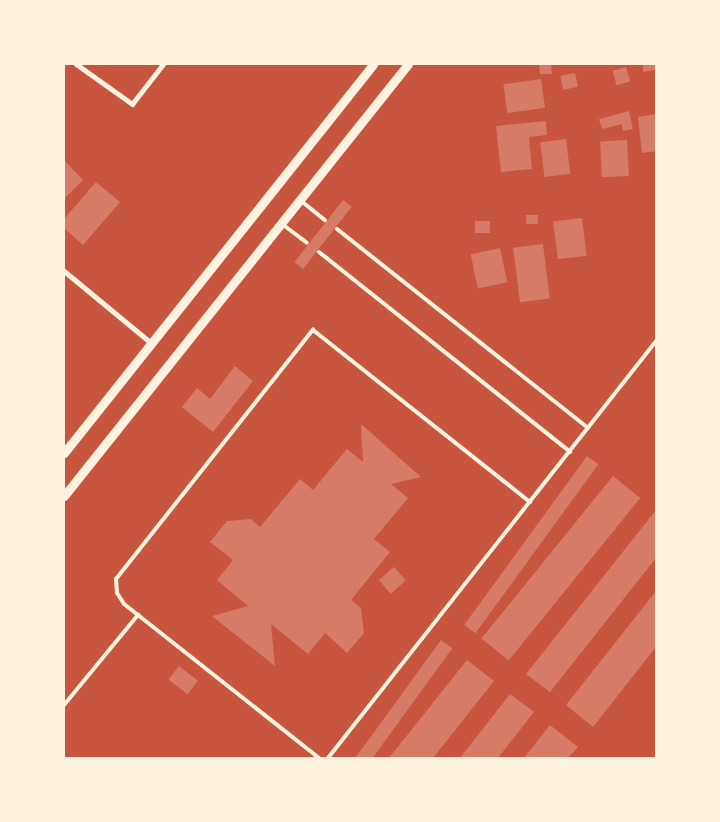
<!DOCTYPE html>
<style>
body{margin:0}
#map{position:relative;width:720px;height:822px;overflow:hidden;background:#c8553d;font-family:"PT Sans",sans-serif}
div>[style]{position:absolute}
.building>*{inset:0;background:#d67c66;transform-origin:0 0}
.service>*{height:4px;margin:-2px;padding:0 2px;transform-origin:2px;border-radius:2px;background:#fff3e0}
.minor>*{height:5px;margin:-2.5px;padding:0 2.5px;transform-origin:2.5px;border-radius:2.5px;background:#fff3e0}
.tertiary>*{height:9px;margin:-4.5px;padding:0 4.5px;transform-origin:4.5px;border-radius:4.5px;background:#fff3e0}
span{translate:-50% -50%;white-space:nowrap;text-align:center;line-height:1.15;-webkit-text-stroke:5px #fff3e0;paint-order:stroke}
.frame{position:absolute;inset:0;border:65px solid #fff3e0;pointer-events:none}
</style>
<div id="map">
<div class="building">
<i style="clip-path:polygon(539px 64px,551px 64px,552px 74px,540px 74px)"></i>
<i style="clip-path:polygon(643px 64px,656px 64px,656px 70px,643px 72px)"></i>
<i style="left:626px;top:67px;width:15px;height:14px;rotate:74deg"></i>
<i style="left:575px;top:73px;width:14px;height:15px;rotate:78deg"></i>
<i style="left:541px;top:79px;width:29px;height:38px;rotate:82deg"></i>
<i style="clip-path:polygon(629px 111px,633px 129px,623px 131px,622px 124px,602px 129px,599px 119px)"></i>
<i style="clip-path:polygon(656px 114px,656px 151px,642px 153px,638px 117px)"></i>
<i style="clip-path:polygon(546px 121px,547px 135px,529px 137px,532px 169px,501px 172px,496px 126px)"></i>
<i style="left:566px;top:139px;width:35px;height:26px;rotate:83deg"></i>
<i style="left:627px;top:140px;width:36px;height:27px;rotate:87deg"></i>
<i style="clip-path:polygon(65px 161px,83px 180px,64px 199px,64px 162px)"></i>
<i style="clip-path:polygon(96px 182px,120px 202px,83px 245px,64px 228px,64px 219px)"></i>
<i style="left:343px;top:200px;width:11px;height:79px;rotate:38deg"></i>
<i style="left:538px;top:215px;width:9px;height:12px;rotate:90deg"></i>
<i style="left:582px;top:218px;width:38px;height:29px;rotate:83deg"></i>
<i style="left:490px;top:221px;width:12px;height:15px;rotate:90deg"></i>
<i style="left:543px;top:244px;width:55px;height:30px;rotate:83deg"></i>
<i style="left:500px;top:248px;width:35px;height:30px;rotate:78deg"></i>
<i style="clip-path:polygon(235px 366px,253px 381px,213px 432px,182px 407px,197px 388px,210px 399px)"></i>
<i style="clip-path:polygon(361px 424px,421px 477px,391px 484px,408px 498px,374px 539px,390px 552px,351px 600px,361px 608px,364px 633px,347px 653px,325px 633px,308px 654px,271px 624px,275px 666px,212px 616px,248px 606px,217px 580px,233px 560px,210px 542px,227px 521px,251px 519px,260px 527px,300px 479px,313px 490px,347px 449px,363px 462px)"></i>
<i style="left:587px;top:456px;width:14px;height:209px;rotate:36deg"></i>
<i style="left:613px;top:476px;width:35px;height:209px;rotate:39deg"></i>
<i style="clip-path:polygon(656px 510px,656px 558px,550px 692px,526px 674px)"></i>
<i style="left:394px;top:567px;width:18px;height:20px;rotate:49deg"></i>
<i style="clip-path:polygon(656px 591px,656px 647px,593px 727px,566px 705px)"></i>
<i style="left:441px;top:640px;width:14px;height:151px;rotate:36deg"></i>
<i style="clip-path:polygon(467px 660px,494px 681px,433px 758px,389px 758px)"></i>
<i style="left:179px;top:666px;width:24px;height:17px;rotate:38deg"></i>
<i style="clip-path:polygon(510px 694px,534px 712px,498px 758px,460px 758px)"></i>
<i style="clip-path:polygon(550px 725px,578px 747px,568px 758px,524px 758px)"></i>
</div>
<div class="service">
<i style="left:300px;top:200px;width:32px;rotate:39deg"></i>
<i style="left:282px;top:224px;width:31px;rotate:37deg"></i>
<i style="left:337px;top:229px;width:320px;rotate:38.4deg"></i>
<i style="left:319px;top:252px;width:321px;rotate:38.5deg"></i>
<i style="left:64px;top:705px;width:117px;rotate:-50.6deg"></i>
<i style="left:319px;top:758px;width:248px;rotate:-141.7deg"></i>
<i style="left:124px;top:604px;width:13px;rotate:-122deg"></i>
<i style="left:117px;top:593px;width:14px;rotate:-94deg"></i>
<i style="left:116px;top:579px;width:318px;rotate:-51.7deg"></i>
<i style="left:313px;top:330px;width:277px;rotate:38.4deg"></i>
<i style="left:328px;top:758px;width:531px;rotate:-51.81deg"></i>
</div>
<div class="minor">
<i style="left:76px;top:64px;width:69px;rotate:35.5deg"></i>
<i style="left:132px;top:104px;width:51px;rotate:-52.2deg"></i>
<i style="left:64px;top:271px;width:113px;rotate:39.6deg"></i>
</div>
<div class="tertiary">
<i style="left:64px;top:453px;width:497px;rotate:-51.5deg"></i>
<i style="left:64px;top:496px;width:552px;rotate:-51.47deg"></i>
</div>
<div class="frame"></div>
</div>
